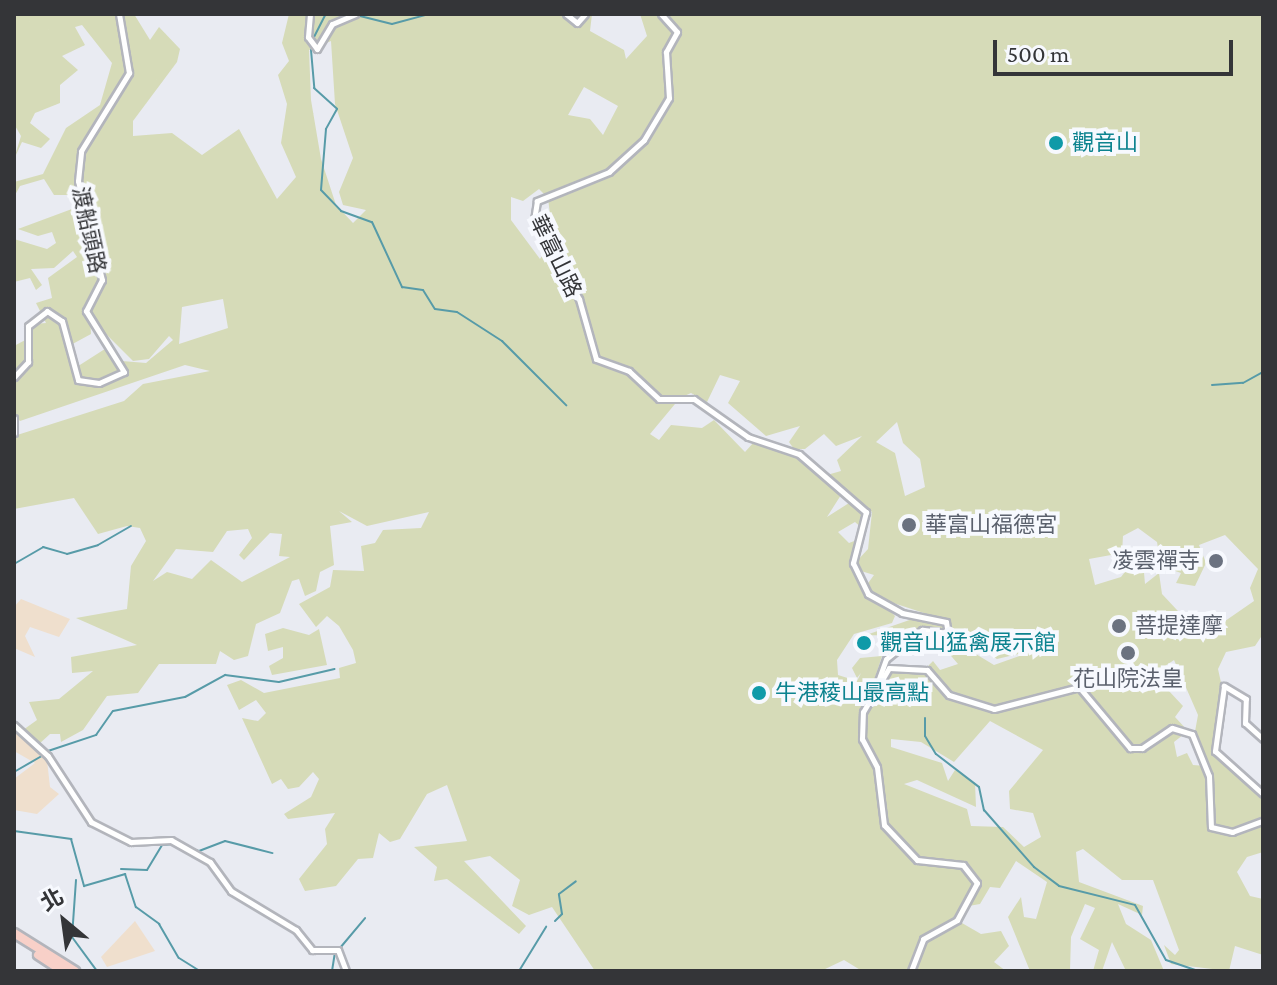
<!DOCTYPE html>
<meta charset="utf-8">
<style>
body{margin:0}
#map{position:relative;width:1277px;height:985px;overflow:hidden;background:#e9ebf2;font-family:"Crimson Pro","Noto Sans TC",serif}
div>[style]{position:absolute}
.industrial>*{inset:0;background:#efdfcd}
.green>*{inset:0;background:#d6dbb8}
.stream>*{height:2px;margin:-1px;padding:0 1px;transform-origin:1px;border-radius:1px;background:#579ba8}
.roads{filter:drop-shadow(2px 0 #b3b5bc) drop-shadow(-2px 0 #b3b5bc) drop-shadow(0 2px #b3b5bc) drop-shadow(0 -2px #b3b5bc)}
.tertiary>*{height:5px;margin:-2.5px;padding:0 2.5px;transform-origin:2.5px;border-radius:2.5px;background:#fff}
.trunk>*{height:8px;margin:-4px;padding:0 4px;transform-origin:4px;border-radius:4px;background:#f8d0c8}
.dots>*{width:22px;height:22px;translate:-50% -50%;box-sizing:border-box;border:4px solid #f7f9fe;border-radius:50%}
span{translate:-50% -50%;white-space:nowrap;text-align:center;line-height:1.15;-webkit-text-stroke:8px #f7f9fe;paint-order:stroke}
.culture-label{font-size:22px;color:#0d838f}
.left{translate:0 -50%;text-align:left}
.street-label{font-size:22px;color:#343538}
.worship-label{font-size:22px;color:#5b616d}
.right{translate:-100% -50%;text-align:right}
.frame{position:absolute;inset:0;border:16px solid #343538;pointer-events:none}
.north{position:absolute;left:24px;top:881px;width:80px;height:80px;-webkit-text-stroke:6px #f7f9fe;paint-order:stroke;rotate:331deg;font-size:22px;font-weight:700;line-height:32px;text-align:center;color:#343538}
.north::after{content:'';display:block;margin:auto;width:28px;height:36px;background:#343538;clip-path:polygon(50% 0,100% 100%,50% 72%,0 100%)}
.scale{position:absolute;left:993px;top:40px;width:240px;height:36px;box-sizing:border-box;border:4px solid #343538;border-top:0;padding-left:10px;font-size:24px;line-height:28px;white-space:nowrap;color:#343538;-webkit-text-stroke:6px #f7f9fe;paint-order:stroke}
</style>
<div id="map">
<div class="industrial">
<i style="clip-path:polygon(21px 599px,70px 619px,59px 637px,30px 627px,25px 636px,35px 657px,14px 648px,14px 607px)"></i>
<i style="clip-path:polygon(14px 729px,47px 760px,50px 787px,59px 794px,37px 814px,14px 810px,14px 779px,35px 763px,14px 751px)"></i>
<i style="clip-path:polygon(135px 921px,155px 951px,107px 967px,101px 957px)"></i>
</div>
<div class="green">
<i style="clip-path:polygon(evenodd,14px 14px,134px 14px,150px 40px,159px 27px,180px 49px,177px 62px,133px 121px,133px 136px,172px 133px,202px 155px,239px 129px,277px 199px,296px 177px,281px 143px,287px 104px,278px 75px,289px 61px,282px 43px,289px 14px,564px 14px,574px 24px,592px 14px,590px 31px,624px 50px,626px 59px,647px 36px,640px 14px,1263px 14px,1263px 634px,1255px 646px,1226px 652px,1218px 669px,1226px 705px,1217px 744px,1227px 766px,1259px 787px,1263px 781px,1263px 852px,1247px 857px,1237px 872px,1250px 896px,1263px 899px,1263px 955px,1235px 946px,1229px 971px,1171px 964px,1164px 945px,1175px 955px,1179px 950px,1153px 880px,1122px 880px,1083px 849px,1076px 852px,1079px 882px,1143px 906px,1142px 915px,1118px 904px,1126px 924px,1151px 940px,1164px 971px,1126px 971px,1112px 942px,1102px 971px,1093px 971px,1099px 950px,1080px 939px,1095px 908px,1085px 904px,1071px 937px,1070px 971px,1030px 971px,1008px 917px,1021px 897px,1024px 917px,1036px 919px,1047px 882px,1016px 861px,1000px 888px,990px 887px,980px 904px,963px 907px,955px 919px,981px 934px,1001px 931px,1009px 946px,994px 962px,1006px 971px,862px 971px,844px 960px,821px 971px,595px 971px,552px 907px,529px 915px,512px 906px,520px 880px,490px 856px,464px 861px,526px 926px,519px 934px,447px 879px,434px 881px,437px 867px,414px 847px,467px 841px,447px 785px,427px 794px,400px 839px,390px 842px,379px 833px,373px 858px,358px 859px,336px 886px,305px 891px,299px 879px,327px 844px,325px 829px,335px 813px,288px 819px,284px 814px,311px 797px,319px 779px,313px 772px,299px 787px,288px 789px,281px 779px,272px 784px,242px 718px,258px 721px,266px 713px,256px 700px,239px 710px,227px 685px,241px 680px,264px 693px,340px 678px,339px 668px,356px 663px,353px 650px,339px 626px,327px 616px,316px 627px,299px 604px,330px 587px,333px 570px,364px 571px,361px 546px,375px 543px,383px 530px,421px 528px,429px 512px,367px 526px,339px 511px,352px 522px,330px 526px,334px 565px,320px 572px,316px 591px,305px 596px,299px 579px,292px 581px,280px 613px,256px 624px,248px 656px,234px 660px,220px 651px,216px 664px,159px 664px,138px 693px,107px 696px,83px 730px,61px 742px,60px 734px,50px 734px,38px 745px,23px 730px,37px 720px,29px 702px,59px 699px,93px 671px,72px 673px,71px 657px,137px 645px,76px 618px,127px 609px,131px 566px,146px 541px,140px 528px,127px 526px,98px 534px,74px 498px,14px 509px,14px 436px,124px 401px,143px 384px,210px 371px,185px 365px,20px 421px,14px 414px,14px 346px,29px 338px,34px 324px,46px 323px,36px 303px,52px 298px,48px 278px,77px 257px,73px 251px,54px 268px,31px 269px,42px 285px,36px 290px,30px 278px,14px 282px,14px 239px,47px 249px,56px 243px,52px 232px,38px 236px,18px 229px,80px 206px,79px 195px,54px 195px,44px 179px,20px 186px,14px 197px,14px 182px,43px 174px,66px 128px,100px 105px,112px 63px,82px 25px,75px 27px,85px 45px,62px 56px,78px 70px,60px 85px,60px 103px,35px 113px,30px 123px,50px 139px,41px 148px,22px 142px,14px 159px,21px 136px,14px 124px,14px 14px,331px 41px,335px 104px,353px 158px,339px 192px,343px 205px,366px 210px,353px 223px,336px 205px,321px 159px,311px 100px,309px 50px,331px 41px,14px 14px,584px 87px,618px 106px,603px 135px,590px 119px,568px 115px,584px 87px,14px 14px,539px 189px,548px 198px,553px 239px,540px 259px,511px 220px,511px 197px,523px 201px,539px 189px,14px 14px,223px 299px,228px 328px,179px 344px,182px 307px,223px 299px,14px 14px,90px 318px,133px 361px,149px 359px,169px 336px,173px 340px,146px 363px,122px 361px,108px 347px,72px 370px,67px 347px,91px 334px,90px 318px,14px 14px,720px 375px,740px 381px,728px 403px,766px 436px,800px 426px,789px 442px,794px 449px,805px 449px,824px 434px,836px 446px,862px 436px,837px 460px,841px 471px,827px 475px,872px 512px,868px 549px,857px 561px,861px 571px,874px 575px,866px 586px,851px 565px,862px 538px,849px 543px,838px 532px,855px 522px,863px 529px,864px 512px,849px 503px,827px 517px,841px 495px,801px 459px,754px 442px,745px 452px,714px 420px,702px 428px,671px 425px,659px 440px,650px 434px,680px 398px,691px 393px,707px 402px,720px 375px,14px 14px,897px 422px,903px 443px,920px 459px,925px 487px,905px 496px,895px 453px,876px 442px,897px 422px,14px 14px,1138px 528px,1157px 542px,1161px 566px,1181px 573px,1176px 583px,1195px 586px,1206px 563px,1199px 545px,1225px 535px,1258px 569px,1250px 588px,1254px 601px,1215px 628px,1192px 626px,1162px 594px,1159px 573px,1145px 584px,1142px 550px,1121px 577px,1095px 585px,1089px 559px,1122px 553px,1123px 536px,1138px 528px,14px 14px,248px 529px,252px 538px,239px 555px,244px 560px,270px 533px,282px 534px,279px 556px,290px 557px,242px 582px,211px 560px,192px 579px,167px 572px,153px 581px,176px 549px,213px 552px,227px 531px,248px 529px,14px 14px,878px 598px,927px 614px,866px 635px,909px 636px,913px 645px,934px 636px,958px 664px,940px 670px,933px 661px,921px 673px,891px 672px,863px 715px,882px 656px,860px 658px,852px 668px,857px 678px,861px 673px,857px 681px,838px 675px,837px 660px,854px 634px,892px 623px,895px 616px,878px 598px,14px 14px,951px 629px,997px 659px,1039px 649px,994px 665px,946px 636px,951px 629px,14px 14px,1174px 660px,1198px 715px,1194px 737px,1206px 766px,1193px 765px,1187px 753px,1177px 757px,1174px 742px,1188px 731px,1175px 717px,1183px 706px,1153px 674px,1174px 660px,14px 14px,990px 721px,1043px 750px,1009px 791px,1010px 809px,1033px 813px,1041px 837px,1024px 847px,1003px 827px,971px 826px,967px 809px,904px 784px,917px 780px,976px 807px,975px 783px,955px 770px,948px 781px,942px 763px,891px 747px,891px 739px,921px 742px,954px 762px,990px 721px)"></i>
<i style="clip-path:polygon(283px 628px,309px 635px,319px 629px,327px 665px,272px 675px,269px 666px,283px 658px,283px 647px,268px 651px,265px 634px)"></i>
</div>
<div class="stream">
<i style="left:432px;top:14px;width:19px"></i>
<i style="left:356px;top:15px;width:37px;rotate:14deg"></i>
<i style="left:392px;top:24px;width:39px;rotate:-15deg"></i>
<i style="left:313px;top:39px;width:28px;rotate:-63deg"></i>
<i style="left:311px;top:50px;width:38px;rotate:85deg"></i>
<i style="left:314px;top:88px;width:31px;rotate:42deg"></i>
<i style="left:337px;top:109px;width:23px;rotate:119deg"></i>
<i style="left:326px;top:129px;width:61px;rotate:94.7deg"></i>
<i style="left:321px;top:190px;width:29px;rotate:46deg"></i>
<i style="left:341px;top:211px;width:33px;rotate:20deg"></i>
<i style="left:372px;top:222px;width:72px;rotate:65.2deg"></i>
<i style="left:402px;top:287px;width:21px;rotate:8deg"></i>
<i style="left:423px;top:290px;width:22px;rotate:58deg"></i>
<i style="left:435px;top:309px;width:22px;rotate:8deg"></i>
<i style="left:457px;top:312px;width:54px;rotate:32.8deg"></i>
<i style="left:502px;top:341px;width:91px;rotate:45deg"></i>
<i style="left:1212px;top:385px;width:31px;rotate:-4deg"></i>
<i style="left:1243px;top:383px;width:23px;rotate:-29deg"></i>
<i style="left:14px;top:564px;width:34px;rotate:-30deg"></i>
<i style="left:43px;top:547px;width:25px;rotate:16deg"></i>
<i style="left:67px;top:554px;width:32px;rotate:-16deg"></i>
<i style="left:98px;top:545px;width:38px;rotate:-30deg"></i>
<i style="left:925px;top:718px;width:18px;rotate:90deg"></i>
<i style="left:925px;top:736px;width:21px;rotate:59deg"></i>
<i style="left:936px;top:754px;width:54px;rotate:37.5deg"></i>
<i style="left:979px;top:787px;width:24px;rotate:78deg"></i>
<i style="left:984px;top:810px;width:76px;rotate:48.7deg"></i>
<i style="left:1034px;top:867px;width:31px;rotate:37deg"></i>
<i style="left:1059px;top:886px;width:78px;rotate:14deg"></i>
<i style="left:1135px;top:905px;width:63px;rotate:60.6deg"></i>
<i style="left:1166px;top:960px;width:34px;rotate:19deg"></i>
<i style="left:48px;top:751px;width:51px;rotate:-18.4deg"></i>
<i style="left:96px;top:735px;width:29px;rotate:-55deg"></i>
<i style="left:113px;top:711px;width:73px;rotate:-11deg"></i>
<i style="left:185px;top:697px;width:46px;rotate:-28.8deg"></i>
<i style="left:225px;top:675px;width:54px;rotate:7.4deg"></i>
<i style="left:279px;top:682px;width:57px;rotate:-13.1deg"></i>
<i style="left:14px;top:772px;width:34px;rotate:-30deg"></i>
<i style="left:14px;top:831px;width:58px;rotate:8deg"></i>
<i style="left:71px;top:839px;width:49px;rotate:74.5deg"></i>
<i style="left:84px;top:886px;width:43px;rotate:-16.3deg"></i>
<i style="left:125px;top:874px;width:35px;rotate:72deg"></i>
<i style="left:136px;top:907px;width:29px;rotate:36deg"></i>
<i style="left:159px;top:924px;width:39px;rotate:60deg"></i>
<i style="left:179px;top:958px;width:25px;rotate:32deg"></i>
<i style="left:188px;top:847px;width:12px;rotate:20deg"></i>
<i style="left:199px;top:851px;width:28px;rotate:-21deg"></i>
<i style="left:225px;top:841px;width:49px;rotate:14.3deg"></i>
<i style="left:121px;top:869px;width:26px;rotate:2deg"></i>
<i style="left:147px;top:870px;width:29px;rotate:-59deg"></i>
<i style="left:162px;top:845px;width:12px;rotate:-5deg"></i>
<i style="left:76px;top:880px;width:57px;rotate:94deg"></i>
<i style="left:72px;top:937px;width:42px;rotate:53.7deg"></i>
<i style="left:555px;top:921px;width:10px;rotate:-45deg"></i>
<i style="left:562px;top:914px;width:20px;rotate:-99deg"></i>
<i style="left:559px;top:894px;width:21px;rotate:-37deg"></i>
<i style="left:340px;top:948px;width:39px;rotate:-50deg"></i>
<i style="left:332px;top:971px;width:18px;rotate:-81deg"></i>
<i style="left:519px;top:971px;width:52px;rotate:-58.5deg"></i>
<i style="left:1210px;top:971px;width:10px"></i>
</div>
<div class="roads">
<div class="tertiary">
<i style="left:310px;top:14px;width:23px;rotate:95deg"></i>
<i style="left:308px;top:37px;width:15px;rotate:53deg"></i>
<i style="left:317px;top:49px;width:29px;rotate:-59deg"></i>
<i style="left:332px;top:24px;width:25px;rotate:-23deg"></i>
<i style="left:566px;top:14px;width:14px;rotate:39deg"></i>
<i style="left:577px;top:23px;width:12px;rotate:-48deg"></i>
<i style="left:661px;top:14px;width:24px;rotate:48deg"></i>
<i style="left:677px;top:32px;width:23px;rotate:119deg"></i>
<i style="left:666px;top:52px;width:46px;rotate:86.3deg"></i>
<i style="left:669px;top:98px;width:49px;rotate:120.8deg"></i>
<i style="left:644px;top:140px;width:47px;rotate:137.6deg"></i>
<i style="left:609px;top:172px;width:78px;rotate:158.1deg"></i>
<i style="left:537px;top:201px;width:18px;rotate:99deg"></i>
<i style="left:534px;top:219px;width:92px;rotate:60.6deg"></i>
<i style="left:579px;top:299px;width:62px;rotate:74.2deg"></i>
<i style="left:596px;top:359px;width:35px;rotate:20deg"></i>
<i style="left:629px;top:371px;width:41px;rotate:43deg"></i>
<i style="left:659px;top:399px;width:35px"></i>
<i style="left:694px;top:399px;width:66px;rotate:35.1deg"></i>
<i style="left:748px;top:437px;width:54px;rotate:18.4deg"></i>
<i style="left:799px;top:454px;width:89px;rotate:40.9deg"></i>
<i style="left:866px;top:512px;width:53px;rotate:104.3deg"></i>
<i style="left:853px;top:563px;width:34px;rotate:64deg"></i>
<i style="left:868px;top:594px;width:39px;rotate:29deg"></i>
<i style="left:902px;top:613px;width:45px;rotate:11.6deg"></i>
<i style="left:946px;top:622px;width:11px;rotate:80deg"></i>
<i style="left:948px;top:633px;width:26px;rotate:-173deg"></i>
<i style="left:922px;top:630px;width:46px;rotate:141.1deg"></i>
<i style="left:886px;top:659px;width:45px;rotate:109.7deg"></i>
<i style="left:14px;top:377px;width:21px;rotate:-47deg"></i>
<i style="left:28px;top:362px;width:36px;rotate:-90deg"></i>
<i style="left:28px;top:326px;width:24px;rotate:-38deg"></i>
<i style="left:47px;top:311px;width:18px;rotate:34deg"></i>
<i style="left:62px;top:321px;width:61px;rotate:74.8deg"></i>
<i style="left:78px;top:380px;width:21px;rotate:8deg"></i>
<i style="left:99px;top:383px;width:27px;rotate:-24deg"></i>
<i style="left:124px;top:372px;width:72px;rotate:-121.9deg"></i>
<i style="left:86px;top:311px;width:35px;rotate:-63deg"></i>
<i style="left:102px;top:280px;width:102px;rotate:-103.6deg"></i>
<i style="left:78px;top:181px;width:30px;rotate:-84deg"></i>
<i style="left:81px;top:151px;width:92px;rotate:-58.4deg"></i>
<i style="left:129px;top:73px;width:60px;rotate:-99.6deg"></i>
<i style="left:14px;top:418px;width:15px;rotate:90deg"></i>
<i style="left:14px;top:725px;width:46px;rotate:42.4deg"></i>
<i style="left:48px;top:756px;width:79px;rotate:56.9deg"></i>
<i style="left:91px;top:822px;width:45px;rotate:26.6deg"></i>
<i style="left:131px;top:842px;width:40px;rotate:-2.9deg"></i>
<i style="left:171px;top:840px;width:45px;rotate:29.4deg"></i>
<i style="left:210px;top:862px;width:36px;rotate:54deg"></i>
<i style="left:231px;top:891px;width:76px;rotate:31deg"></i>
<i style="left:296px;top:930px;width:26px;rotate:51deg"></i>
<i style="left:312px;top:950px;width:26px"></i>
<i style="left:338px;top:950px;width:22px;rotate:69deg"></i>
<i style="left:1263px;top:739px;width:24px;rotate:-138deg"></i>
<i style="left:1245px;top:723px;width:24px;rotate:-88deg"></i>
<i style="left:1246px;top:699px;width:26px;rotate:-149deg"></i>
<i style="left:1224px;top:686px;width:66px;rotate:97.9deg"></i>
<i style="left:1215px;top:751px;width:64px;rotate:41.9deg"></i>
<i style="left:911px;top:971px;width:34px;rotate:-69deg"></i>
<i style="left:923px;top:939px;width:39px;rotate:-29deg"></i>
<i style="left:957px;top:920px;width:42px;rotate:-61.6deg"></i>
<i style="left:977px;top:883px;width:23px;rotate:-128deg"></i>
<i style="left:963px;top:865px;width:46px;rotate:-173.8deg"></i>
<i style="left:917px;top:860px;width:48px;rotate:-133.3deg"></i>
<i style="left:884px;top:825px;width:58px;rotate:-96.9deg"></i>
<i style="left:877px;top:767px;width:32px;rotate:-118deg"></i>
<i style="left:862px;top:739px;width:27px;rotate:-88deg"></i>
<i style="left:863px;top:712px;width:51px;rotate:-59.4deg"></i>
<i style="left:889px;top:668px;width:38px;rotate:3deg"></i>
<i style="left:927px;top:670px;width:33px;rotate:49deg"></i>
<i style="left:949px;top:695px;width:47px;rotate:17.3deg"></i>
<i style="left:994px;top:709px;width:88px;rotate:-14.5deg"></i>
<i style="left:1079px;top:687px;width:80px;rotate:50.1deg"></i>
<i style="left:1130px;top:748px;width:12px"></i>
<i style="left:1142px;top:748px;width:36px;rotate:-34deg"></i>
<i style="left:1172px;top:728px;width:21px;rotate:17deg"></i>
<i style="left:1192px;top:734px;width:45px;rotate:68deg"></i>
<i style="left:1209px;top:776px;width:51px;rotate:87.8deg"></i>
<i style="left:1211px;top:827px;width:22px;rotate:13deg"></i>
<i style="left:1232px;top:832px;width:33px;rotate:-20deg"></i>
</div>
<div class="trunk">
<i style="left:14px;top:933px;width:72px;rotate:31.9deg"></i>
<i style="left:38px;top:955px;width:30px;rotate:33deg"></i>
</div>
</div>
<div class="dots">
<i style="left:1056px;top:143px;background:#0f9aa8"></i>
<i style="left:909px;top:525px;background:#6b7280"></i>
<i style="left:1216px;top:561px;background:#6b7280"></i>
<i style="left:1119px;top:626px;background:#6b7280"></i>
<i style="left:864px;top:643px;background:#0f9aa8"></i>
<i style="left:1128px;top:653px;background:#6b7280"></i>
<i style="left:759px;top:693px;background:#0f9aa8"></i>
</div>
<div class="culture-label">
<span class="left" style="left:1072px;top:143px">觀音山</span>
<span class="left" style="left:880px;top:643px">觀音山猛禽展示館</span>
<span class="left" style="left:775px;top:693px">牛港稜山最高點</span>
</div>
<div class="street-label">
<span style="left:89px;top:230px;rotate:78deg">渡船頭路</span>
<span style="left:556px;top:256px;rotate:64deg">華富山路</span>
</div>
<div class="worship-label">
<span class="left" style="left:925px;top:525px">華富山福德宮</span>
<span class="right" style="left:1200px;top:561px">凌雲禪寺</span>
<span class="left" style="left:1135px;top:626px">菩提達摩</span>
<span style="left:1128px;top:679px">花山院法皇</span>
</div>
<div class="frame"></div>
<div class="north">北</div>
<div class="scale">500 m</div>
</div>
